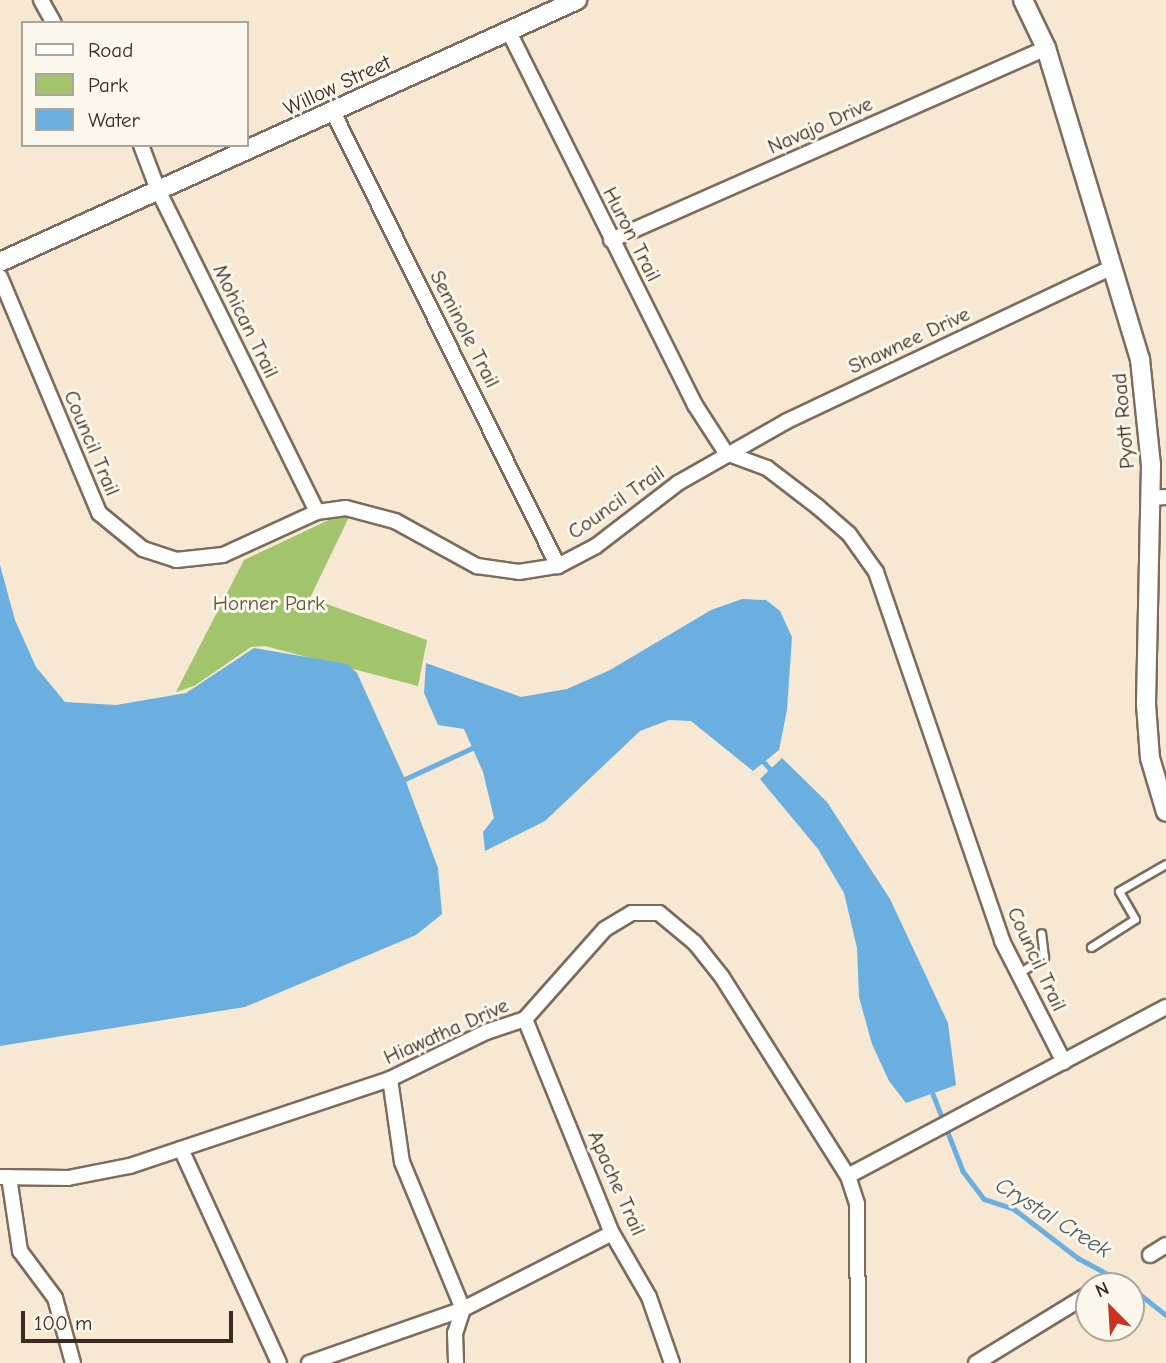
<!DOCTYPE html>
<style>
body{margin:0}
#map{position:relative;width:1166px;height:1363px;overflow:hidden;background:#f6e8d2;font-family:"Comic Neue",sans-serif}
div>[style]{position:absolute}
.green>*{inset:0;background:#a2c46d}
.water>*{inset:0;background:#6bafe1}
.stream>*{height:4.5px;margin:-2.25px;padding:0 2.25px;transform-origin:2.25px;border-radius:2.25px;background:#6bafe1}
.roads{filter:drop-shadow(2px 0 #7c6c5d) drop-shadow(-2px 0 #7c6c5d) drop-shadow(0 2px #7c6c5d) drop-shadow(0 -2px #7c6c5d)}
.service>*{height:7px;margin:-3.5px;padding:0 3.5px;transform-origin:3.5px;border-radius:3.5px;background:#fff}
.minor>*{height:14px;margin:-7px;padding:0 7px;transform-origin:7px;border-radius:7px;background:#fff}
.tertiary>*{height:18px;margin:-9px;padding:0 9px;transform-origin:9px;border-radius:9px;background:#fff}
span{translate:-50% -50%;white-space:nowrap;text-align:center;line-height:1.15;-webkit-text-stroke:6px #fbf7ec;paint-order:stroke}
.street-label{font-size:21px;color:#3b2a1e}
.park-label{font-size:21px;color:#5a5836}
.water-label{font-size:23px;color:#4c5962;font-style:italic}
.legend{position:absolute;left:21px;top:21px;width:228px;height:126px;box-sizing:border-box;background:#fbf7ec;border:2px solid #aea59a;margin:0;padding:9px 12px;list-style:none;font-size:21px;color:#3b2a1e}
.legend li{display:flex;align-items:center;gap:14px;height:35px}
.legend b{width:35px;border:2px solid #aea59a}
.north{position:absolute;left:1075px;top:1272px;width:70px;height:70px;box-sizing:border-box;background:#fbf7ec;border:2px solid #aea59a;border-radius:50%;rotate:336deg;font-size:19px;font-weight:700;line-height:28px;text-align:center;color:#3b2a1e}
.north::after{content:'';display:block;margin:auto;width:24px;height:32px;background:#c8321e;clip-path:polygon(50% 0,100% 100%,50% 72%,0 100%)}
.scale{position:absolute;left:21px;top:1311px;width:212px;height:32px;box-sizing:border-box;border:4px solid #3b2a1e;border-top:0;padding-left:9px;font-size:21px;line-height:24px;white-space:nowrap;color:#3b2a1e;-webkit-text-stroke:5px #fbf7ec;paint-order:stroke}
</style>
<div id="map">
<div class="green">
<i style="clip-path:polygon(335px 517px,349px 517px,310px 598px,427px 640px,418px 686px,265px 646px,251px 647px,194px 686px,176px 692px,244px 560px)"></i>
</div>
<div class="water">
<i style="clip-path:polygon(0 565px,15px 620px,36px 667px,65px 702px,116px 705px,186px 693px,254px 648px,347px 664px,357px 673px,405px 779px,438px 868px,442px 914px,416px 935px,245px 1007px,0 1046px)"></i>
<i style="clip-path:polygon(742px 599px,766px 600px,780px 611px,792px 637px,787px 710px,779px 750px,753px 771px,691px 721px,669px 720px,640px 731px,545px 821px,485px 851px,483px 832px,494px 818px,483px 772px,464px 729px,438px 725px,424px 693px,426px 663px,521px 697px,567px 689px,610px 670px,711px 610px)"></i>
<i style="clip-path:polygon(782px 758px,827px 802px,890px 899px,948px 1023px,956px 1085px,906px 1103px,889px 1081px,872px 1044px,859px 997px,857px 948px,844px 893px,818px 849px,760px 779px)"></i>
</div>
<div class="stream">
<i style="left:764px;top:762px;width:9px;rotate:49deg"></i>
<i style="left:405px;top:779px;width:74px;rotate:-24.8deg"></i>
<i style="left:933px;top:1094px;width:83px;rotate:68.7deg"></i>
<i style="left:963px;top:1171px;width:35px;rotate:53deg"></i>
<i style="left:984px;top:1199px;width:32px;rotate:18deg"></i>
<i style="left:1014px;top:1209px;width:81px;rotate:37.4deg"></i>
<i style="left:1078px;top:1258px;width:59px;rotate:28.3deg"></i>
<i style="left:1131px;top:1287px;width:45px;rotate:38.7deg"></i>
</div>
<div class="roads">
<div class="service">
<i style="left:1091px;top:947px;width:52px;rotate:-32.5deg"></i>
<i style="left:1135px;top:919px;width:32px;rotate:-120deg"></i>
<i style="left:1119px;top:891px;width:54px;rotate:-29.9deg"></i>
<i style="left:1019px;top:973px;width:30px;rotate:-33deg"></i>
<i style="left:1044px;top:957px;width:24px;rotate:-97deg"></i>
</div>
<div class="minor">
<i style="left:41px;top:0;width:26px;rotate:61deg"></i>
<i style="left:508px;top:30px;width:419px;rotate:63.5deg"></i>
<i style="left:695px;top:405px;width:57px;rotate:57.1deg"></i>
<i style="left:333px;top:112px;width:507px;rotate:63.64deg"></i>
<i style="left:141px;top:145px;width:48px;rotate:69.3deg"></i>
<i style="left:158px;top:190px;width:359px;rotate:63.7deg"></i>
<i style="left:611px;top:240px;width:475px;rotate:-23.8deg"></i>
<i style="left:0;top:277px;width:256px;rotate:67.2deg"></i>
<i style="left:99px;top:513px;width:57px;rotate:39.3deg"></i>
<i style="left:143px;top:549px;width:35px;rotate:18deg"></i>
<i style="left:176px;top:560px;width:47px;rotate:-6.1deg"></i>
<i style="left:223px;top:555px;width:103px;rotate:-24.6deg"></i>
<i style="left:317px;top:512px;width:29px;rotate:-8deg"></i>
<i style="left:346px;top:508px;width:51px;rotate:14.9deg"></i>
<i style="left:395px;top:521px;width:94px;rotate:28.8deg"></i>
<i style="left:477px;top:566px;width:42px;rotate:8.1deg"></i>
<i style="left:519px;top:572px;width:39px;rotate:-9deg"></i>
<i style="left:558px;top:566px;width:43px;rotate:-27.8deg"></i>
<i style="left:596px;top:546px;width:103px;rotate:-37.5deg"></i>
<i style="left:678px;top:483px;width:125px;rotate:-29.6deg"></i>
<i style="left:787px;top:421px;width:358px;rotate:-25.3deg"></i>
<i style="left:726px;top:453px;width:44px;rotate:20.1deg"></i>
<i style="left:767px;top:468px;width:64px;rotate:37.4deg"></i>
<i style="left:818px;top:507px;width:41px;rotate:41.1deg"></i>
<i style="left:849px;top:534px;width:47px;rotate:54.6deg"></i>
<i style="left:876px;top:572px;width:390px;rotate:71.1deg"></i>
<i style="left:1002px;top:941px;width:136px;rotate:62.9deg"></i>
<i style="left:1151px;top:498px;width:15px;rotate:-4deg"></i>
<i style="left:525px;top:1019px;width:231px;rotate:67.9deg"></i>
<i style="left:612px;top:1233px;width:74px;rotate:60deg"></i>
<i style="left:649px;top:1297px;width:70px;rotate:70.8deg"></i>
<i style="left:390px;top:1079px;width:84px;rotate:81.8deg"></i>
<i style="left:402px;top:1162px;width:159px;rotate:67.5deg"></i>
<i style="left:463px;top:1309px;width:25px;rotate:108deg"></i>
<i style="left:455px;top:1333px;width:30px;rotate:88deg"></i>
<i style="left:181px;top:1149px;width:235px;rotate:65.4deg"></i>
<i style="left:848px;top:1176px;width:360px;rotate:-28deg"></i>
<i style="left:0;top:1177px;width:68px;rotate:0.8deg"></i>
<i style="left:68px;top:1178px;width:63px;rotate:-11deg"></i>
<i style="left:130px;top:1166px;width:274px;rotate:-18.5deg"></i>
<i style="left:390px;top:1079px;width:107px;rotate:-26.1deg"></i>
<i style="left:486px;top:1032px;width:41px;rotate:-18.4deg"></i>
<i style="left:525px;top:1019px;width:120px;rotate:-48.4deg"></i>
<i style="left:605px;top:929px;width:31px;rotate:-31deg"></i>
<i style="left:632px;top:913px;width:27px"></i>
<i style="left:659px;top:913px;width:47px;rotate:39.8deg"></i>
<i style="left:695px;top:943px;width:43px;rotate:51.5deg"></i>
<i style="left:722px;top:977px;width:236px;rotate:57.7deg"></i>
<i style="left:848px;top:1176px;width:29px;rotate:72deg"></i>
<i style="left:857px;top:1204px;width:159px;rotate:89.6deg"></i>
<i style="left:9px;top:1177px;width:75px;rotate:81.5deg"></i>
<i style="left:20px;top:1251px;width:59px;rotate:53.3deg"></i>
<i style="left:55px;top:1298px;width:67px;rotate:74.5deg"></i>
<i style="left:1150px;top:1255px;width:19px;rotate:-32deg"></i>
<i style="left:309px;top:1363px;width:163px;rotate:-19.3deg"></i>
<i style="left:463px;top:1309px;width:167px;rotate:-27deg"></i>
<i style="left:976px;top:1363px;width:130px;rotate:-31.5deg"></i>
</div>
<div class="tertiary">
<i style="left:1023px;top:0;width:53px;rotate:64.4deg"></i>
<i style="left:1046px;top:48px;width:325px;rotate:73.2deg"></i>
<i style="left:1140px;top:359px;width:107px;rotate:84.1deg"></i>
<i style="left:1151px;top:465px;width:239px;rotate:91.2deg"></i>
<i style="left:1146px;top:704px;width:54px;rotate:85.8deg"></i>
<i style="left:1150px;top:758px;width:56px;rotate:73.5deg"></i>
<i style="left:0;top:262px;width:634px;rotate:-24.42deg"></i>
</div>
</div>
<div class="street-label">
<span style="left:337px;top:85px;rotate:-25deg">Willow Street</span>
<span style="left:820px;top:125px;rotate:-24deg">Navajo Drive</span>
<span style="left:632px;top:234px;rotate:63deg">Huron Trail</span>
<span style="left:246px;top:321px;rotate:64deg">Mohican Trail</span>
<span style="left:465px;top:329px;rotate:63deg">Seminole Trail</span>
<span style="left:909px;top:340px;rotate:-25deg">Shawnee Drive</span>
<span style="left:1123px;top:421px;rotate:-95deg">Pyott Road</span>
<span style="left:92px;top:443px;rotate:67deg">Council Trail</span>
<span style="left:616px;top:502px;rotate:-35deg">Council Trail</span>
<span style="left:1037px;top:959px;rotate:65deg">Council Trail</span>
<span style="left:446px;top:1031px;rotate:-24deg">Hiawatha Drive</span>
<span style="left:617px;top:1183px;rotate:66deg">Apache Trail</span>
</div>
<div class="park-label">
<span style="left:269px;top:603px">Horner Park</span>
</div>
<div class="water-label">
<span style="left:1053px;top:1218px;rotate:32deg">Crystal Creek</span>
</div>
<ul class="legend">
<li><b style="height:9px;background:#fff"></b>Road</li>
<li><b style="height:19px;background:#a2c46d"></b>Park</li>
<li><b style="height:19px;background:#6bafe1"></b>Water</li>
</ul>
<div class="north">N</div>
<div class="scale">100 m</div>
</div>
